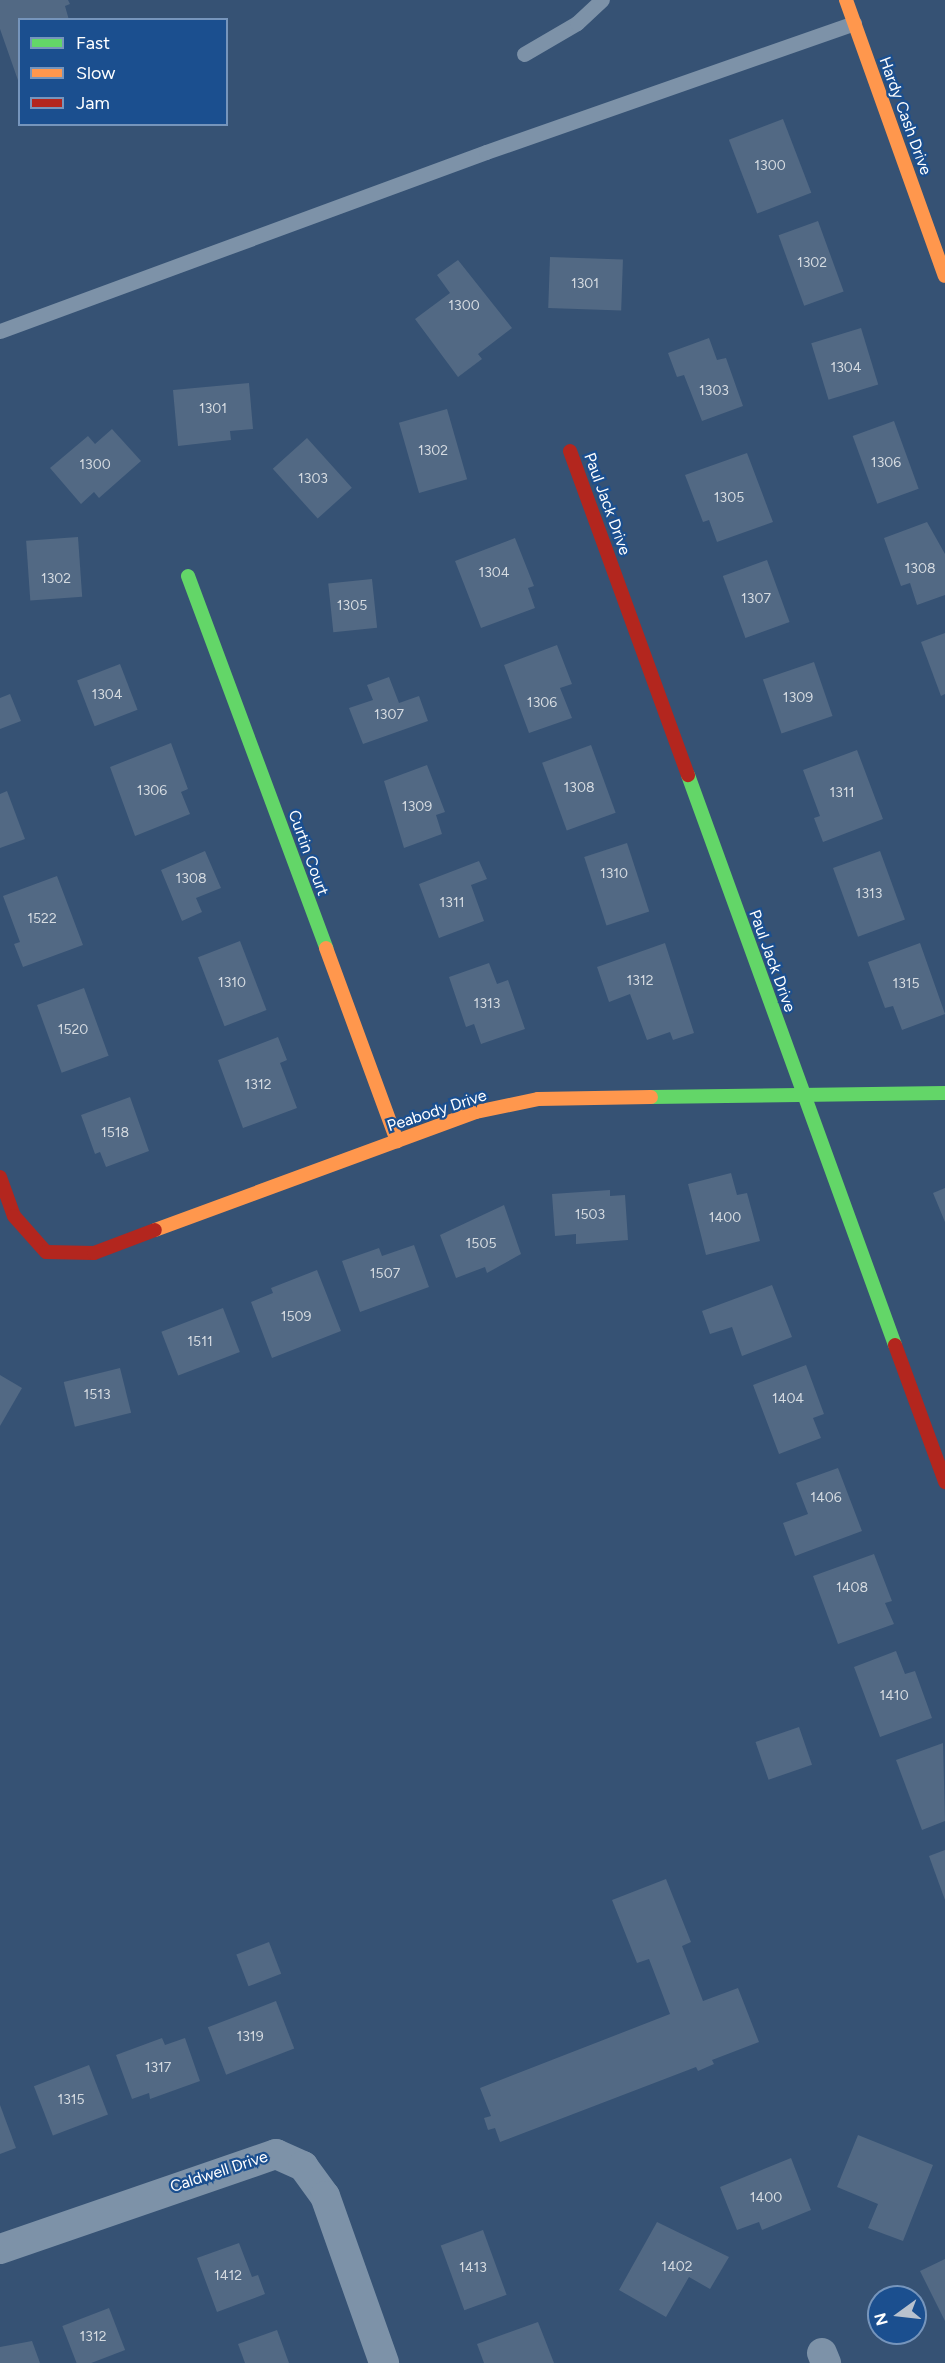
<!DOCTYPE html>
<style>
body{margin:0}
#map{position:relative;width:945px;height:2363px;overflow:hidden;background:#365274;font-family:Figtree,sans-serif}
div>[style]{position:absolute}
.building>*{inset:0;background:#526984;transform-origin:0 0}
.lane>*{height:15px;margin:-7.5px;padding:0 7.5px;transform-origin:7.5px;border-radius:7.5px;background:#7d92a8}
.street>*{height:30px;margin:-15px;padding:0 15px;transform-origin:15px;border-radius:15px;background:#7d92a8}
.fast>*{height:14px;margin:-7px;padding:0 7px;transform-origin:7px;border-radius:7px;background:#63d668}
.slow>*{height:14px;margin:-7px;padding:0 7px;transform-origin:7px;border-radius:7px;background:#ff974d}
.jam>*{height:14px;margin:-7px;padding:0 7px;transform-origin:7px;border-radius:7px;background:#b3261e}
span{translate:-50% -50%;white-space:nowrap;text-align:center;line-height:1.15;-webkit-text-stroke:4.5px #1b4f8f;paint-order:stroke}
.number-label{font-size:14px;color:#d4dae0}
.number-label span{-webkit-text-stroke-width:0}
.street-label{font-size:16px;color:#fff}
.legend{position:absolute;left:18px;top:18px;width:210px;height:108px;box-sizing:border-box;background:#1b4f8f;border:2px solid #7695bc;margin:0;padding:8px 10px;list-style:none;font-size:18px;color:#fff}
.legend li{display:flex;align-items:center;gap:12px;height:30px}
.legend b{width:30px;border:2px solid #7695bc}
.north{position:absolute;left:867px;top:2285px;width:60px;height:60px;box-sizing:border-box;background:#1b4f8f;border:2px solid #7695bc;border-radius:50%;rotate:255deg;font-size:16px;font-weight:700;line-height:24px;text-align:center;color:#fff}
.north::after{content:'';display:block;margin:auto;width:21px;height:27px;background:#b9c2ce;clip-path:polygon(50% 0,100% 100%,50% 72%,0 100%)}
</style>
<div id="map">
<div class="building">
<i style="clip-path:polygon(0 0,68px 0,70px 4px,65px 6px,69px 20px,20px 20px,20px 86px,0 29px)"></i>
<i style="left:783px;top:119px;width:79px;height:58px;rotate:69deg"></i>
<i style="left:818px;top:221px;width:75px;height:42px;rotate:70deg"></i>
<i style="left:550px;top:257px;width:73px;height:51px;rotate:2deg"></i>
<i style="clip-path:polygon(458px 260px,512px 328px,478px 354px,482px 359px,458px 377px,415px 319px,450px 293px,437px 275px)"></i>
<i style="left:861px;top:328px;width:59px;height:52px;rotate:73deg"></i>
<i style="clip-path:polygon(709px 338px,717px 360px,726px 358px,743px 406px,702px 421px,684px 375px,677px 377px,668px 353px)"></i>
<i style="clip-path:polygon(249px 383px,253px 429px,230px 431px,231px 440px,178px 446px,173px 390px)"></i>
<i style="left:447px;top:409px;width:73px;height:50px;rotate:74deg"></i>
<i style="left:894px;top:421px;width:72px;height:44px;rotate:70deg"></i>
<i style="clip-path:polygon(112px 429px,141px 461px,99px 498px,94px 492px,81px 504px,50px 468px,88px 436px,95px 444px)"></i>
<i style="left:307px;top:438px;width:67px;height:46px;rotate:48deg"></i>
<i style="clip-path:polygon(747px 453px,773px 522px,717px 542px,709px 520px,703px 522px,685px 475px)"></i>
<i style="clip-path:polygon(927px 522px,945px 554px,945px 595px,917px 605px,910px 583px,901px 586px,884px 538px)"></i>
<i style="left:78px;top:537px;width:60px;height:52px;rotate:86deg"></i>
<i style="clip-path:polygon(515px 538px,534px 586px,528px 588px,535px 608px,481px 628px,455px 561px)"></i>
<i style="left:767px;top:560px;width:66px;height:47px;rotate:70deg"></i>
<i style="left:372px;top:579px;width:49px;height:44px;rotate:84deg"></i>
<i style="clip-path:polygon(945px 633px,945px 694px,941px 696px,921px 642px)"></i>
<i style="clip-path:polygon(557px 645px,572px 684px,560px 688px,572px 718px,529px 733px,504px 665px)"></i>
<i style="left:814px;top:662px;width:57px;height:54px;rotate:71deg"></i>
<i style="left:120px;top:664px;width:49px;height:46px;rotate:69deg"></i>
<i style="clip-path:polygon(389px 677px,399px 703px,419px 696px,428px 721px,363px 744px,349px 708px,373px 700px,367px 685px)"></i>
<i style="clip-path:polygon(10px 694px,21px 721px,0 729px,0 698px)"></i>
<i style="clip-path:polygon(171px 743px,188px 789px,181px 792px,190px 814px,135px 836px,110px 767px)"></i>
<i style="left:591px;top:745px;width:72px;height:52px;rotate:70deg"></i>
<i style="clip-path:polygon(857px 750px,883px 819px,823px 842px,814px 818px,820px 816px,803px 770px)"></i>
<i style="clip-path:polygon(427px 765px,445px 812px,436px 815px,442px 834px,404px 848px,384px 781px)"></i>
<i style="clip-path:polygon(7px 791px,25px 839px,0 848px,0 794px)"></i>
<i style="left:627px;top:843px;width:72px;height:45px;rotate:72deg"></i>
<i style="clip-path:polygon(205px 851px,221px 888px,196px 898px,202px 912px,182px 921px,161px 870px)"></i>
<i style="left:880px;top:851px;width:73px;height:50px;rotate:70deg"></i>
<i style="clip-path:polygon(479px 861px,487px 879px,471px 885px,484px 921px,439px 938px,419px 884px)"></i>
<i style="clip-path:polygon(57px 876px,83px 945px,23px 967px,14px 944px,20px 942px,3px 896px)"></i>
<i style="left:240px;top:941px;width:74px;height:45px;rotate:69deg"></i>
<i style="clip-path:polygon(665px 943px,694px 1033px,673px 1040px,670px 1032px,647px 1040px,630px 994px,609px 1002px,597px 967px)"></i>
<i style="clip-path:polygon(920px 943px,945px 1014px,902px 1030px,893px 1006px,885px 1008px,868px 962px)"></i>
<i style="clip-path:polygon(489px 963px,497px 984px,508px 980px,525px 1029px,481px 1044px,474px 1024px,466px 1027px,449px 977px)"></i>
<i style="left:84px;top:988px;width:72px;height:50px;rotate:70deg"></i>
<i style="clip-path:polygon(278px 1037px,287px 1060px,280px 1063px,297px 1108px,243px 1128px,218px 1060px)"></i>
<i style="clip-path:polygon(130px 1097px,149px 1151px,106px 1167px,100px 1152px,95px 1154px,81px 1115px)"></i>
<i style="clip-path:polygon(731px 1173px,737px 1195px,747px 1193px,760px 1241px,706px 1255px,688px 1184px)"></i>
<i style="clip-path:polygon(945px 1188px,945px 1222px,933px 1193px)"></i>
<i style="clip-path:polygon(610px 1190px,610px 1196px,625px 1195px,628px 1240px,576px 1244px,576px 1234px,555px 1236px,552px 1194px)"></i>
<i style="clip-path:polygon(504px 1205px,521px 1254px,487px 1273px,485px 1267px,456px 1278px,440px 1235px)"></i>
<i style="clip-path:polygon(414px 1245px,429px 1287px,360px 1312px,342px 1261px,379px 1248px,382px 1256px)"></i>
<i style="clip-path:polygon(317px 1270px,341px 1331px,272px 1358px,251px 1302px,273px 1293px,271px 1288px)"></i>
<i style="clip-path:polygon(772px 1285px,792px 1337px,742px 1356px,732px 1327px,710px 1334px,702px 1311px)"></i>
<i style="left:223px;top:1308px;width:47px;height:66px;rotate:69deg"></i>
<i style="clip-path:polygon(806px 1365px,824px 1414px,813px 1418px,821px 1438px,779px 1454px,753px 1385px)"></i>
<i style="left:120px;top:1368px;width:46px;height:58px;rotate:76deg"></i>
<i style="clip-path:polygon(0 1375px,22px 1388px,0 1426px)"></i>
<i style="clip-path:polygon(838px 1468px,862px 1531px,795px 1556px,783px 1523px,808px 1514px,796px 1483px)"></i>
<i style="clip-path:polygon(874px 1554px,892px 1601px,885px 1603px,894px 1624px,838px 1644px,813px 1576px)"></i>
<i style="clip-path:polygon(896px 1651px,905px 1674px,915px 1671px,932px 1718px,880px 1737px,854px 1667px)"></i>
<i style="left:799px;top:1727px;width:40px;height:46px;rotate:71deg"></i>
<i style="clip-path:polygon(943px 1743px,945px 1821px,922px 1830px,896px 1760px)"></i>
<i style="clip-path:polygon(945px 1850px,945px 1900px,929px 1856px)"></i>
<i style="clip-path:polygon(666px 1879px,691px 1942px,682px 1946px,703px 2001px,738px 1988px,759px 2042px,712px 2060px,714px 2064px,698px 2071px,696px 2067px,500px 2142px,495px 2128px,488px 2130px,484px 2118px,491px 2116px,480px 2088px,670px 2014px,649px 1959px,637px 1963px,612px 1900px)"></i>
<i style="left:269px;top:1942px;width:34px;height:35px;rotate:69deg"></i>
<i style="left:276px;top:2001px;width:51px;height:73px;rotate:69deg"></i>
<i style="clip-path:polygon(162px 2038px,165px 2045px,185px 2038px,200px 2081px,150px 2099px,149px 2093px,132px 2099px,116px 2055px)"></i>
<i style="left:89px;top:2065px;width:53px;height:59px;rotate:69deg"></i>
<i style="clip-path:polygon(0 2105px,16px 2148px,0 2154px)"></i>
<i style="clip-path:polygon(858px 2135px,933px 2165px,903px 2241px,868px 2228px,878px 2204px,837px 2187px)"></i>
<i style="clip-path:polygon(791px 2158px,811px 2210px,762px 2230px,759px 2222px,737px 2230px,720px 2187px)"></i>
<i style="clip-path:polygon(657px 2222px,729px 2257px,710px 2289px,689px 2277px,666px 2317px,619px 2290px)"></i>
<i style="left:483px;top:2230px;width:69px;height:45px;rotate:70deg"></i>
<i style="clip-path:polygon(239px 2243px,252px 2277px,258px 2275px,265px 2294px,217px 2312px,197px 2258px)"></i>
<i style="clip-path:polygon(945px 2259px,945px 2321px,920px 2271px)"></i>
<i style="left:109px;top:2308px;width:45px;height:50px;rotate:69deg"></i>
<i style="clip-path:polygon(538px 2322px,554px 2363px,484px 2363px,477px 2344px)"></i>
<i style="clip-path:polygon(277px 2330px,289px 2363px,245px 2363px,238px 2344px)"></i>
<i style="clip-path:polygon(32px 2341px,40px 2363px,0 2363px,0 2347px)"></i>
</div>
<div class="lane">
<i style="left:524px;top:54px;width:61px;rotate:-30.3deg"></i>
<i style="left:577px;top:23px;width:34px;rotate:-43deg"></i>
<i style="left:0;top:331px;width:518px;rotate:-20.22deg"></i>
<i style="left:486px;top:152px;width:390px;rotate:-19.3deg"></i>
</div>
<div class="street">
<i style="left:0;top:2249px;width:292px;rotate:-19deg"></i>
<i style="left:276px;top:2154px;width:30px;rotate:24deg"></i>
<i style="left:303px;top:2166px;width:37px;rotate:54deg"></i>
<i style="left:325px;top:2196px;width:177px;rotate:70.5deg"></i>
<i style="left:822px;top:2353px;width:11px;rotate:68deg"></i>
</div>
<div class="fast">
<i style="left:188px;top:576px;width:397px;rotate:69.6deg"></i>
<i style="left:688px;top:775px;width:606px;rotate:70.04deg"></i>
<i style="left:651px;top:1097px;width:294px;rotate:-0.8deg"></i>
</div>
<div class="slow">
<i style="left:846px;top:0;width:293px;rotate:70.3deg"></i>
<i style="left:326px;top:948px;width:206px;rotate:69.8deg"></i>
<i style="left:155px;top:1230px;width:342px;rotate:-20.2deg"></i>
<i style="left:476px;top:1112px;width:63px;rotate:-11.8deg"></i>
<i style="left:538px;top:1099px;width:113px;rotate:-1deg"></i>
</div>
<div class="jam">
<i style="left:570px;top:451px;width:345px;rotate:70deg"></i>
<i style="left:0;top:1177px;width:41px;rotate:70.3deg"></i>
<i style="left:14px;top:1216px;width:48px;rotate:48.4deg"></i>
<i style="left:46px;top:1252px;width:48px;rotate:1.2deg"></i>
<i style="left:94px;top:1253px;width:65px;rotate:-20.7deg"></i>
<i style="left:895px;top:1345px;width:146px;rotate:69.9deg"></i>
</div>
<div class="number-label">
<span style="left:770px;top:166px">1300</span>
<span style="left:812px;top:263px">1302</span>
<span style="left:585px;top:284px">1301</span>
<span style="left:464px;top:306px">1300</span>
<span style="left:846px;top:368px">1304</span>
<span style="left:714px;top:391px">1303</span>
<span style="left:213px;top:409px">1301</span>
<span style="left:433px;top:451px">1302</span>
<span style="left:886px;top:463px">1306</span>
<span style="left:95px;top:465px">1300</span>
<span style="left:313px;top:479px">1303</span>
<span style="left:729px;top:498px">1305</span>
<span style="left:920px;top:569px">1308</span>
<span style="left:494px;top:573px">1304</span>
<span style="left:56px;top:579px">1302</span>
<span style="left:756px;top:599px">1307</span>
<span style="left:352px;top:606px">1305</span>
<span style="left:107px;top:695px">1304</span>
<span style="left:798px;top:698px">1309</span>
<span style="left:542px;top:703px">1306</span>
<span style="left:389px;top:715px">1307</span>
<span style="left:579px;top:788px">1308</span>
<span style="left:152px;top:791px">1306</span>
<span style="left:842px;top:793px">1311</span>
<span style="left:417px;top:807px">1309</span>
<span style="left:614px;top:874px">1310</span>
<span style="left:191px;top:879px">1308</span>
<span style="left:869px;top:894px">1313</span>
<span style="left:452px;top:903px">1311</span>
<span style="left:42px;top:919px">1522</span>
<span style="left:640px;top:981px">1312</span>
<span style="left:232px;top:983px">1310</span>
<span style="left:906px;top:984px">1315</span>
<span style="left:487px;top:1004px">1313</span>
<span style="left:73px;top:1030px">1520</span>
<span style="left:258px;top:1085px">1312</span>
<span style="left:115px;top:1133px">1518</span>
<span style="left:590px;top:1215px">1503</span>
<span style="left:725px;top:1218px">1400</span>
<span style="left:481px;top:1244px">1505</span>
<span style="left:385px;top:1274px">1507</span>
<span style="left:296px;top:1317px">1509</span>
<span style="left:200px;top:1342px">1511</span>
<span style="left:97px;top:1395px">1513</span>
<span style="left:788px;top:1399px">1404</span>
<span style="left:826px;top:1498px">1406</span>
<span style="left:852px;top:1588px">1408</span>
<span style="left:894px;top:1696px">1410</span>
<span style="left:250px;top:2037px">1319</span>
<span style="left:158px;top:2068px">1317</span>
<span style="left:71px;top:2100px">1315</span>
<span style="left:766px;top:2198px">1400</span>
<span style="left:677px;top:2267px">1402</span>
<span style="left:473px;top:2268px">1413</span>
<span style="left:228px;top:2276px">1412</span>
<span style="left:93px;top:2337px">1312</span>
</div>
<div class="street-label">
<span style="left:905px;top:116px;rotate:70deg">Hardy Cash Drive</span>
<span style="left:607px;top:504px;rotate:70deg">Paul Jack Drive</span>
<span style="left:308px;top:853px;rotate:70deg">Curtin Court</span>
<span style="left:772px;top:961px;rotate:70deg">Paul Jack Drive</span>
<span style="left:437px;top:1111px;rotate:-18deg">Peabody Drive</span>
<span style="left:219px;top:2172px;rotate:-18deg">Caldwell Drive</span>
</div>
<ul class="legend">
<li><b style="height:8px;background:#63d668"></b>Fast</li>
<li><b style="height:8px;background:#ff974d"></b>Slow</li>
<li><b style="height:8px;background:#b3261e"></b>Jam</li>
</ul>
<div class="north">N</div>
</div>
